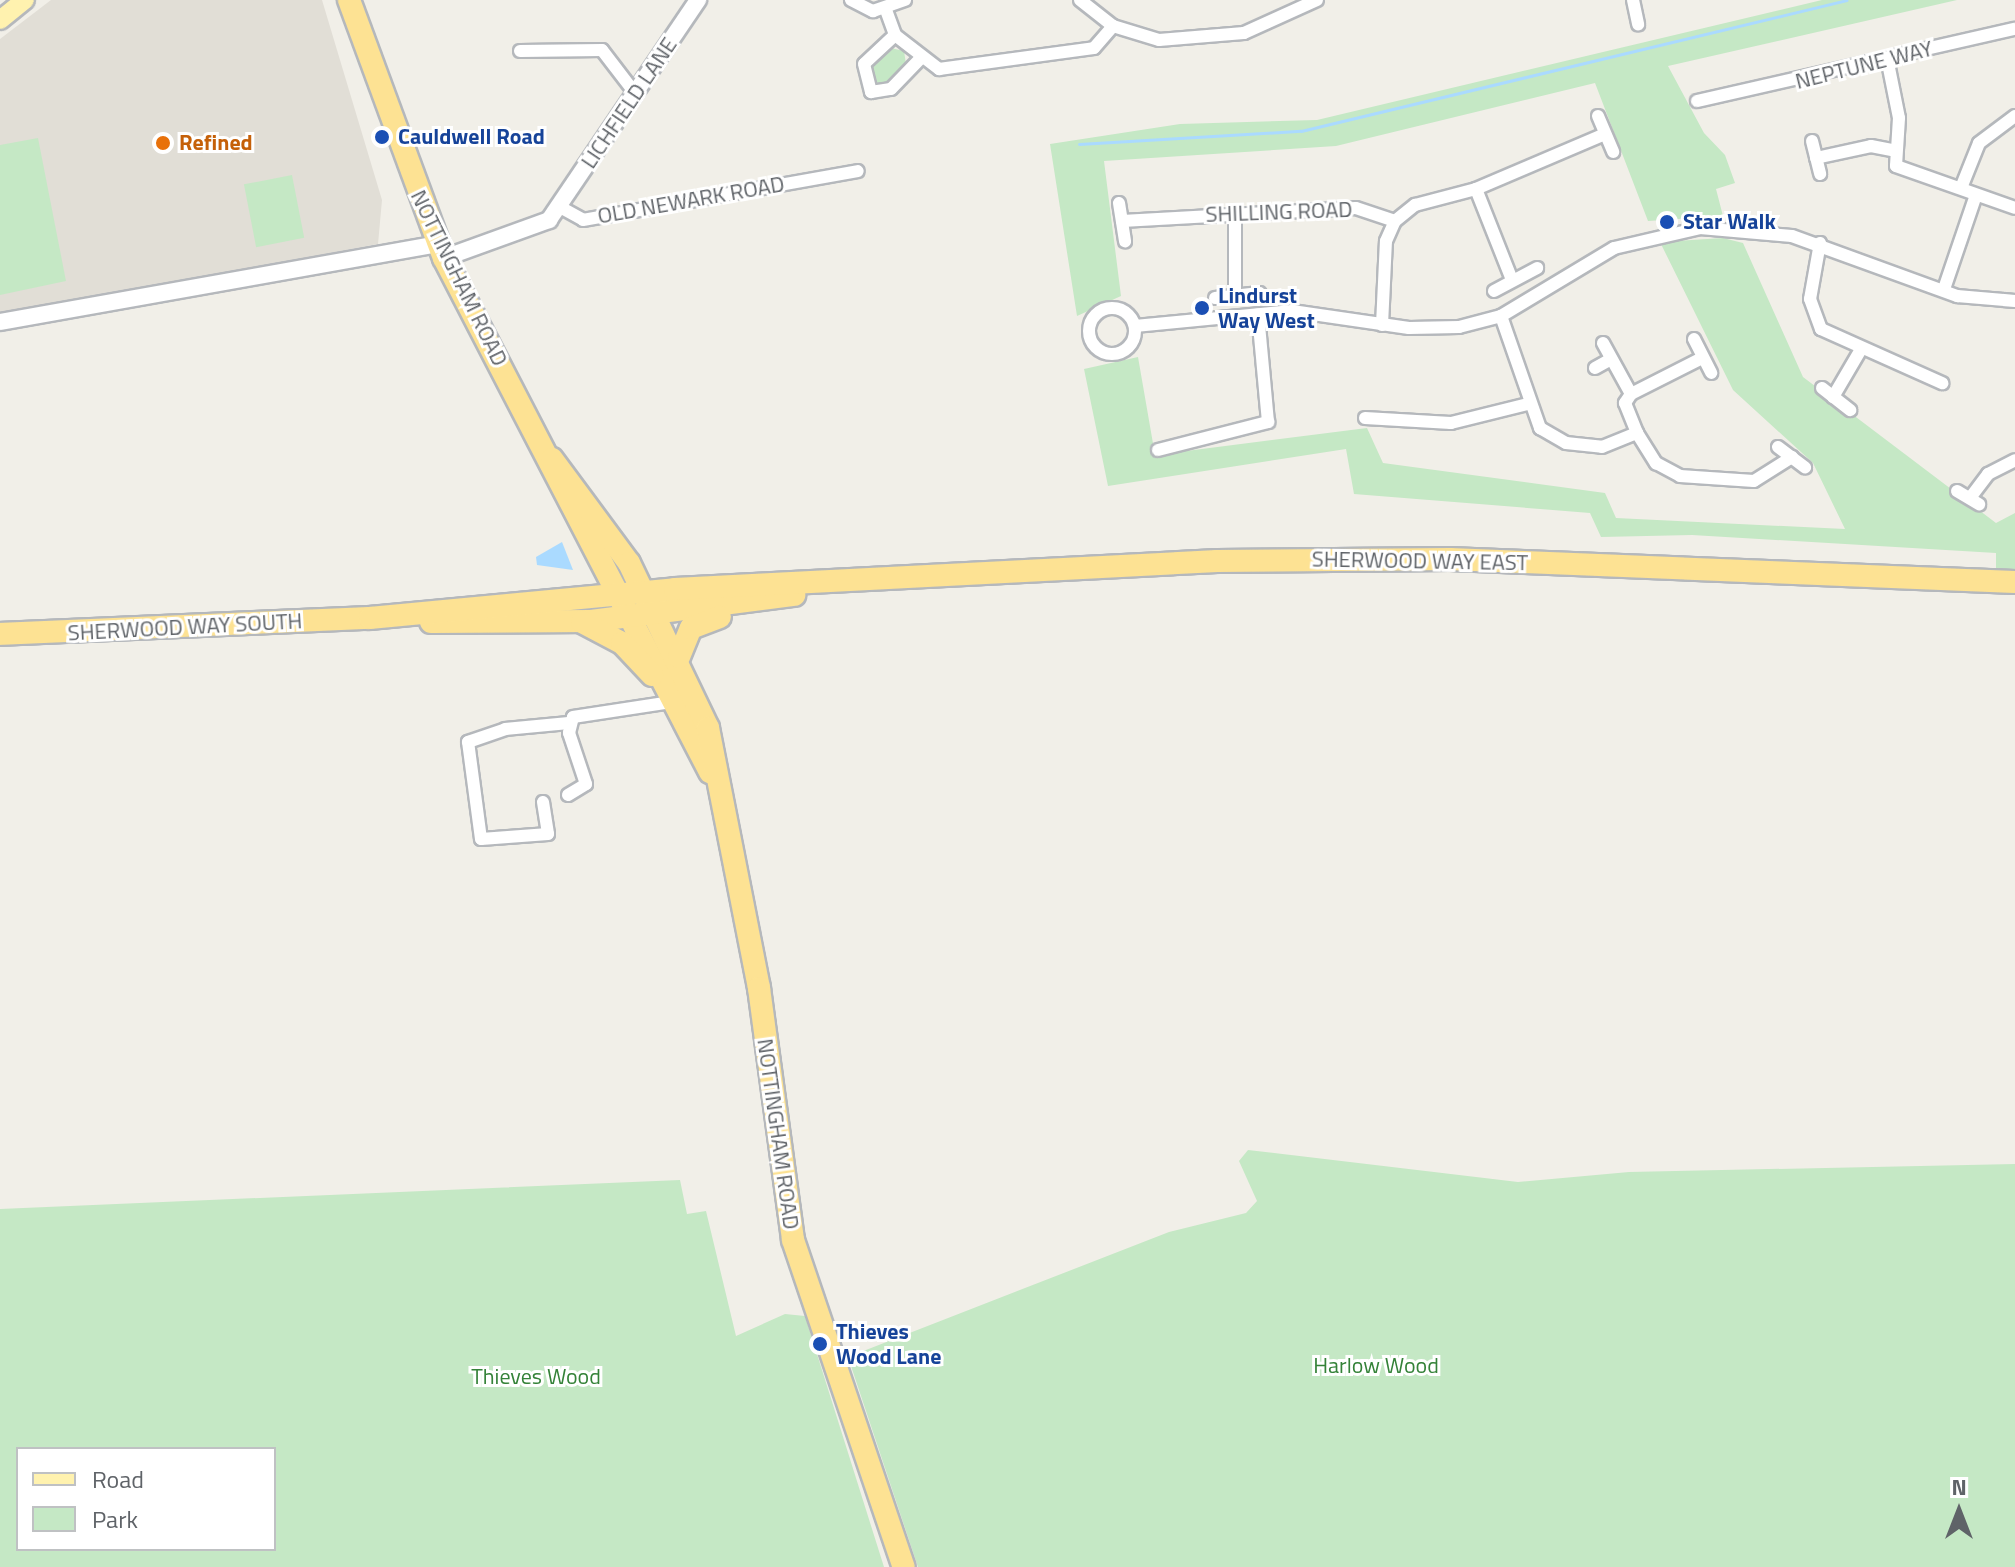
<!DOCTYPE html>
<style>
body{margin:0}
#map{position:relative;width:2015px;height:1567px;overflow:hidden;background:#f1efe8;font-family:"Titillium Web",sans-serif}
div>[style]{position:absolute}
.education>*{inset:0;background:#e1ded6}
.green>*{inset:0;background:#c5e8c5;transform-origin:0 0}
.water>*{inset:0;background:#aadaff}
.stream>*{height:3px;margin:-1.5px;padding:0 1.5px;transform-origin:1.5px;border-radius:1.5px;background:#aadaff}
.roads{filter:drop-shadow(2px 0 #b5b8bc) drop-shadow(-2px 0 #b5b8bc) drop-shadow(0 2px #b5b8bc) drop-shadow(0 -2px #b5b8bc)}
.street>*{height:12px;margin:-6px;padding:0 6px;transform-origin:6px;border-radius:6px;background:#fff}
.street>.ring{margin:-6px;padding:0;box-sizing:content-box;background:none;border:12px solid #fff;border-radius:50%}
.secondary>*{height:16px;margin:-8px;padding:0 8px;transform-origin:8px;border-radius:8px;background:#fff}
.primary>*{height:18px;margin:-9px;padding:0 9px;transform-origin:9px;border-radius:9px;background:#fff2af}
.highway>*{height:22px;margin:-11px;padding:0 11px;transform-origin:11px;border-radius:11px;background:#fde293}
.dots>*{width:22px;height:22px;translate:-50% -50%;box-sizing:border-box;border:4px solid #fff;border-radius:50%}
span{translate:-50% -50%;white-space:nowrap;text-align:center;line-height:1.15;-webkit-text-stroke:6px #fff;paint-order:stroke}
.street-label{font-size:22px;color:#5f6368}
.transit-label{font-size:22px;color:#164399;font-weight:700}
.left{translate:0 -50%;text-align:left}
.food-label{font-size:22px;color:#c56008;font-weight:700}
.park-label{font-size:22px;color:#348238}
.legend{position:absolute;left:16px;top:1447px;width:260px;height:104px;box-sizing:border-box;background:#fff;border:2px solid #bfc1c3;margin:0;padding:10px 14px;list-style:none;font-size:24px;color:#5f6368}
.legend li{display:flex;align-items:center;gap:16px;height:40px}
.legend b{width:40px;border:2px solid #bfc1c3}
.north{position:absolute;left:1919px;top:1471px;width:80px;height:80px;-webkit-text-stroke:6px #fff;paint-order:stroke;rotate:0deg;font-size:22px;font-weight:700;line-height:32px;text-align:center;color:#5f6368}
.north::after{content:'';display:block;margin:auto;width:28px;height:36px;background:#5f6368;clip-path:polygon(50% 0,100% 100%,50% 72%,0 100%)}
</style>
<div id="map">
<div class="education">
<i style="clip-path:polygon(51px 0,322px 0,382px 200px,378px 244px,0 315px,0 39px)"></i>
</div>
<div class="green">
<i style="clip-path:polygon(1822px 0,1957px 0,1668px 66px,1704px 133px,1725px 155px,1735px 183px,1716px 189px,1723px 216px,1648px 221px,1595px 83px,1336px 146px,1104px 161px,1121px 296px,1077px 316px,1050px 144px,1180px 124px,1317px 120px)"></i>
<i style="clip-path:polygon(891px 48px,904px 51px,906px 64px,884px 87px,871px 86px,868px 69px)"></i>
<i style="clip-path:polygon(38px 138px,66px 281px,0 295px,0 145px)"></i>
<i style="left:292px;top:175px;width:64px;height:49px;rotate:79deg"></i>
<i style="clip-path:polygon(1723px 238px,1743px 243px,1803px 377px,1996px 523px,2015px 513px,2015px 570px,1996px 569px,1996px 553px,1692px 535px,1601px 537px,1590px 513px,1354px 494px,1346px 449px,1108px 486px,1084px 369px,1138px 357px,1155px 455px,1367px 428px,1383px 463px,1605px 493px,1616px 518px,1845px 529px,1813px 463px,1733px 390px,1660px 242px)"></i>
<i style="clip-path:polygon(1248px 1150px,1518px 1182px,1629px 1172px,2015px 1164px,2015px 1567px,918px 1567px,848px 1357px,1169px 1232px,1246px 1213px,1257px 1201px,1239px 1161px)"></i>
<i style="clip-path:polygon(evenodd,680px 1180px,687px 1214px,706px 1211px,736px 1336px,785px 1314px,805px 1316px,884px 1567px,0 1567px,0 1209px,680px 1180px,18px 1449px,274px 1449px,274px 1549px,18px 1549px,18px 1449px)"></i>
</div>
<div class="water">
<i style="clip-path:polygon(562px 542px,573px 570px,537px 565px,536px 557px)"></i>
</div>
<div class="stream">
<i style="left:1079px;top:144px;width:222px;rotate:-3.4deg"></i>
<i style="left:1301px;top:131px;width:561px;rotate:-13.49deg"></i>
</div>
<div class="roads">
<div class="street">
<i style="left:851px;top:0;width:25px;rotate:27deg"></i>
<i style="left:873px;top:11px;width:34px;rotate:-19deg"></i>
<i style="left:1080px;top:0;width:42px;rotate:38.2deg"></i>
<i style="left:1113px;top:26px;width:48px;rotate:16.9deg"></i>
<i style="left:1159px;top:40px;width:85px;rotate:-4.7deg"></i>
<i style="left:1244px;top:33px;width:80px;rotate:-24.3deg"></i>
<i style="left:1633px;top:0;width:25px;rotate:78deg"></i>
<i style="left:886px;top:10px;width:27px;rotate:70deg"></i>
<i style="left:895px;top:35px;width:56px;rotate:37.7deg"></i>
<i style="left:939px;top:69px;width:156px;rotate:-7.7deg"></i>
<i style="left:1094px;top:48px;width:29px;rotate:-49deg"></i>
<i style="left:895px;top:35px;width:42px;rotate:136.9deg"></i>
<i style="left:864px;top:64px;width:29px;rotate:76deg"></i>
<i style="left:871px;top:92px;width:20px;rotate:-9deg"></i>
<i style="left:891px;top:89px;width:42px;rotate:-46deg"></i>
<i style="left:520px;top:51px;width:82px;rotate:-0.7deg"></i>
<i style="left:602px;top:50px;width:54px;rotate:52.5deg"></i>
<i style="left:1888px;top:63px;width:56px;rotate:78.7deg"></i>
<i style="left:1899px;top:118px;width:48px;rotate:93.6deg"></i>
<i style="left:1896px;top:166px;width:126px;rotate:19.4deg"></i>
<i style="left:1697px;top:101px;width:326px;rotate:-12.8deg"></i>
<i style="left:1598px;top:116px;width:39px;rotate:67deg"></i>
<i style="left:1812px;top:141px;width:34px;rotate:76deg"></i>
<i style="left:1816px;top:158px;width:56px;rotate:-12.3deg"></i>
<i style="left:1871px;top:146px;width:21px;rotate:11deg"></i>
<i style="left:1961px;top:188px;width:48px;rotate:-68.2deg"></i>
<i style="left:1979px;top:143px;width:45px;rotate:-36.9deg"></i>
<i style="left:1476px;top:189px;width:98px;rotate:68.4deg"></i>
<i style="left:1119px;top:203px;width:39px;rotate:81deg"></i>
<i style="left:560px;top:207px;width:26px;rotate:29deg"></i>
<i style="left:583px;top:220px;width:279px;rotate:-10.1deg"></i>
<i style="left:1235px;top:216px;width:80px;rotate:90deg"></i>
<i style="left:1122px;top:221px;width:234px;rotate:-3.2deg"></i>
<i style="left:1356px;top:208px;width:41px;rotate:18.4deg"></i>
<i style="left:1395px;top:221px;width:26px;rotate:-39deg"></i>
<i style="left:1415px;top:205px;width:63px;rotate:-14.7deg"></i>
<i style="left:1476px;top:189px;width:140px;rotate:-23.1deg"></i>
<i style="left:1820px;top:243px;width:57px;rotate:100.1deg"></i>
<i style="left:1810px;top:299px;width:32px;rotate:70deg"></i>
<i style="left:1821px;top:329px;width:133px;rotate:24.1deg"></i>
<i style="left:1944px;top:289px;width:99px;rotate:-71.2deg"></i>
<i style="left:1494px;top:291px;width:49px;rotate:-28.1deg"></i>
<i style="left:1215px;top:298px;width:45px;rotate:-6.3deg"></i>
<i class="ring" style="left:1089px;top:308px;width:34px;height:34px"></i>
<i style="left:1501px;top:316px;width:119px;rotate:70.8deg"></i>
<i style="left:1540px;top:428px;width:30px;rotate:30deg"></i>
<i style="left:1566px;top:443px;width:36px;rotate:6deg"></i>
<i style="left:1602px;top:447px;width:38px;rotate:-22deg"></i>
<i style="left:1382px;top:325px;width:84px;rotate:-87.3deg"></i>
<i style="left:1386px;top:241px;width:22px;rotate:-66deg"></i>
<i style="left:1135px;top:326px;width:158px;rotate:-5.5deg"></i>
<i style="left:1292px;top:311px;width:118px;rotate:8.3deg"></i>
<i style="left:1409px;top:328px;width:50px;rotate:-1.1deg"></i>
<i style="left:1459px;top:327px;width:43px;rotate:-14.7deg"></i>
<i style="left:1501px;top:316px;width:132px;rotate:-31deg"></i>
<i style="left:1614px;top:248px;width:88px;rotate:-13.1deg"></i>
<i style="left:1700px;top:228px;width:92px;rotate:5deg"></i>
<i style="left:1792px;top:236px;width:176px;rotate:20deg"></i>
<i style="left:1957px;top:296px;width:58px;rotate:4.9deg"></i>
<i style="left:1694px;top:339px;width:38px;rotate:63deg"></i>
<i style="left:1603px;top:343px;width:58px;rotate:61.2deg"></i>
<i style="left:1595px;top:368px;width:18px;rotate:-29deg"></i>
<i style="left:1822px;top:388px;width:36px;rotate:38deg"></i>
<i style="left:1631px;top:394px;width:11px;rotate:124deg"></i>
<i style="left:1625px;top:403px;width:32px;rotate:68deg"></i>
<i style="left:1637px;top:433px;width:36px;rotate:58deg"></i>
<i style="left:1656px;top:463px;width:27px;rotate:28deg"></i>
<i style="left:1680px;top:476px;width:74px;rotate:3.9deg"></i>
<i style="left:1754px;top:481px;width:45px;rotate:-32.3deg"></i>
<i style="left:1631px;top:394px;width:80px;rotate:-26.9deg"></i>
<i style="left:1833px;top:397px;width:53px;rotate:-59.6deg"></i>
<i style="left:1365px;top:418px;width:86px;rotate:3.3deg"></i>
<i style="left:1451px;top:423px;width:79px;rotate:-13.9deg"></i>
<i style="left:1778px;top:447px;width:34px;rotate:37deg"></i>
<i style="left:1158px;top:450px;width:114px;rotate:-14.3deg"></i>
<i style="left:1268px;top:422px;width:108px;rotate:-95.3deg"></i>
<i style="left:1957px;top:491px;width:26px;rotate:31deg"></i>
<i style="left:1970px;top:498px;width:30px;rotate:-53deg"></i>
<i style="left:1988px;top:474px;width:30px;rotate:-27deg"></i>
<i style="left:568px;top:795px;width:21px;rotate:-31deg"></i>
<i style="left:586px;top:784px;width:54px;rotate:-108.4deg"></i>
<i style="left:569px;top:733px;width:16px;rotate:-76deg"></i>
<i style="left:573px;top:717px;width:106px;rotate:-8.7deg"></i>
<i style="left:543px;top:802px;width:32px;rotate:81deg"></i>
<i style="left:548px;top:834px;width:67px;rotate:175.7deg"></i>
<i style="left:481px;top:839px;width:98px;rotate:-97.6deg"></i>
<i style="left:468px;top:742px;width:39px;rotate:-19deg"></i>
<i style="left:505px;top:729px;width:64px;rotate:-5.4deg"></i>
</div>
<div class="secondary">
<i style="left:444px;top:258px;width:112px;rotate:-19.9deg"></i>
<i style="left:549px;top:220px;width:266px;rotate:-55.9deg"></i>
<i style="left:0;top:322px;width:445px;rotate:-10.1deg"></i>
</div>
<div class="primary">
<i style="left:0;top:20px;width:32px;rotate:-39deg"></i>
</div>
<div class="highway">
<i style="left:349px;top:0;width:275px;rotate:69.8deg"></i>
<i style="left:444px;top:258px;width:579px;rotate:62.64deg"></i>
<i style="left:552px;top:459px;width:129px;rotate:53.5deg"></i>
<i style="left:629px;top:563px;width:183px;rotate:64.4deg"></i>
<i style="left:708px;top:728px;width:265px;rotate:78.9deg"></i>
<i style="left:759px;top:988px;width:254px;rotate:82.3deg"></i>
<i style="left:793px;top:1240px;width:345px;rotate:71.3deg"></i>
<i style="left:431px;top:622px;width:160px;rotate:-0.4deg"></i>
<i style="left:591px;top:621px;width:205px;rotate:-7.3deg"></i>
<i style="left:582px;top:622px;width:45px;rotate:27.7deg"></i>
<i style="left:622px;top:643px;width:44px;rotate:46.8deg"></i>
<i style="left:0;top:634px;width:370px;rotate:-2.5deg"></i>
<i style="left:370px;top:618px;width:306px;rotate:-5.4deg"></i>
<i style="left:675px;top:589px;width:543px;rotate:-2.96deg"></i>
<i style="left:1217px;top:561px;width:233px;rotate:-0.5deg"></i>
<i style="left:1450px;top:559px;width:565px;rotate:2.33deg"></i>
<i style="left:679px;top:657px;width:31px;rotate:-68deg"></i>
<i style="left:691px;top:628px;width:31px;rotate:-21deg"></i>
</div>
</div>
<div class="dots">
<i style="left:382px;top:137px;background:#1a4fb4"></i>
<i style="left:163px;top:143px;background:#e8710a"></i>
<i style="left:1667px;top:222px;background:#1a4fb4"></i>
<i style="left:1202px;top:308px;background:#1a4fb4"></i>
<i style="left:820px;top:1344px;background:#1a4fb4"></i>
</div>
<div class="street-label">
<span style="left:1864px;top:65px;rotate:-14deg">NEPTUNE WAY</span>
<span style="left:629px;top:103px;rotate:-56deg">LICHFIELD LANE</span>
<span style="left:691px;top:200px;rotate:-10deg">OLD NEWARK ROAD</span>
<span style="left:1279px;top:212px;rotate:-2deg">SHILLING ROAD</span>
<span style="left:459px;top:278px;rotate:64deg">NOTTINGHAM ROAD</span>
<span style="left:1420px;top:561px;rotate:1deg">SHERWOOD WAY EAST</span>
<span style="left:185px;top:627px;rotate:-3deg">SHERWOOD WAY SOUTH</span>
<span style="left:778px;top:1134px;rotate:82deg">NOTTINGHAM ROAD</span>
</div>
<div class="transit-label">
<span class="left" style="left:398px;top:137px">Cauldwell Road</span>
<span class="left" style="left:1683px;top:222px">Star Walk</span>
<span class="left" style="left:1218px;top:308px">Lindurst<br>Way West</span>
<span class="left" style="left:836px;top:1344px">Thieves<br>Wood Lane</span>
</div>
<div class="food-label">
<span class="left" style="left:179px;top:143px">Refined</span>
</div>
<div class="park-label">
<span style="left:1376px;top:1366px">Harlow Wood</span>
<span style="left:536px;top:1377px">Thieves Wood</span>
</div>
<ul class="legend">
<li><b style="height:10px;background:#fff2af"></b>Road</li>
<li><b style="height:22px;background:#c5e8c5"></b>Park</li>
</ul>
<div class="north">N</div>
</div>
